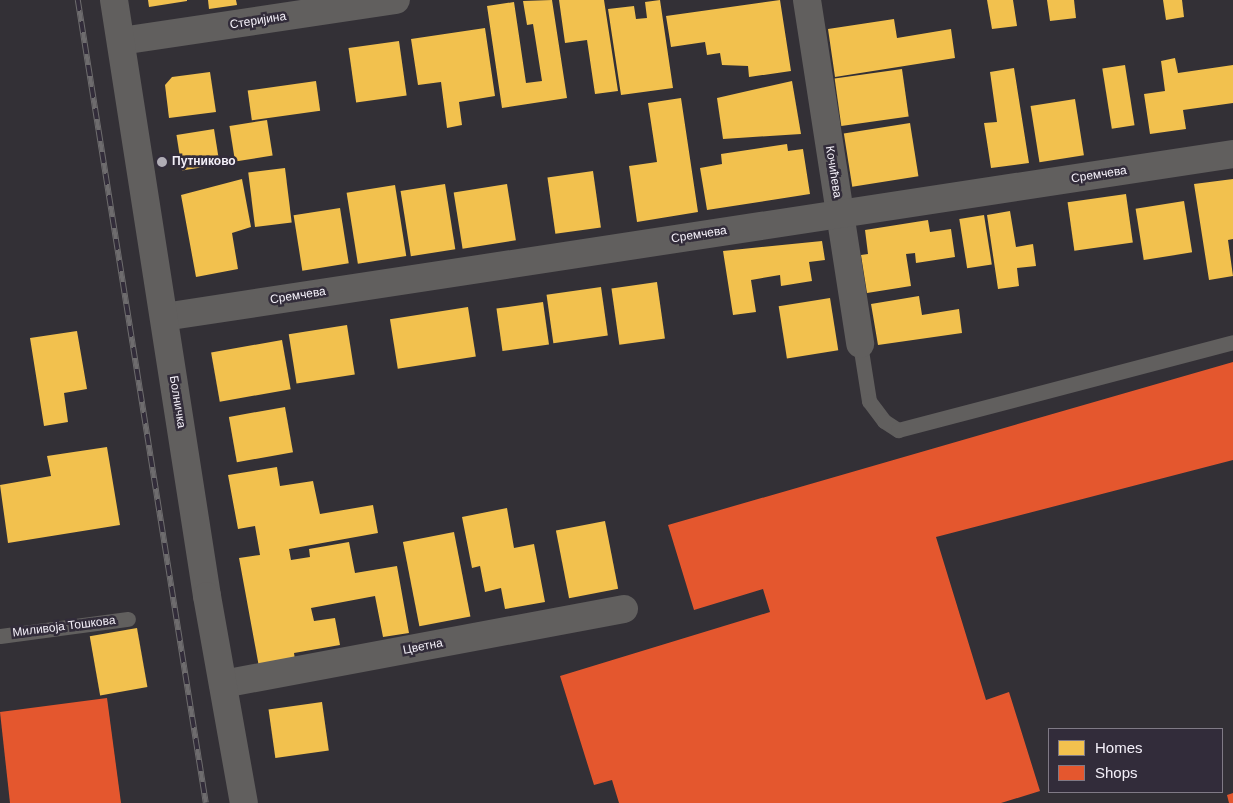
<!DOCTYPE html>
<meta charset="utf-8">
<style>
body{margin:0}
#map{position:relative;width:1233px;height:803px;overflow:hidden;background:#333036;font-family:Helvetica,sans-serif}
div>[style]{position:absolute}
.homes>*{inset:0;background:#f2c14e;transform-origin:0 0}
.shops>*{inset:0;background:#e4572e}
.service>*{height:15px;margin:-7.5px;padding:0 7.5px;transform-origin:7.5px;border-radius:7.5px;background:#615f5e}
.minor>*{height:28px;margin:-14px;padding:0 14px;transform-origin:14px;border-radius:14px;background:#615f5e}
.tertiary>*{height:28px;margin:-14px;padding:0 14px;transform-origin:14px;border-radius:14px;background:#615f5e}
.rail>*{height:5.5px;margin-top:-2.75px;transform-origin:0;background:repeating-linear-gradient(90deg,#322c3a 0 11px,#6e6c6e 0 22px);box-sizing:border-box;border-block:1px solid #6e6c6e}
.dots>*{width:14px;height:14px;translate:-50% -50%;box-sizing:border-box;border:2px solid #322c3a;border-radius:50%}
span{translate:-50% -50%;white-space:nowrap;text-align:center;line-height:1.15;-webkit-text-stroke:5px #322c3a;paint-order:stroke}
.street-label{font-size:12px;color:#f4f0f9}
.poi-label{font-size:12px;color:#f4f0f9;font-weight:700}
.left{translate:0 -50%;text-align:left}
.legend{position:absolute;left:1048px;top:728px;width:175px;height:65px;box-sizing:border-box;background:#322c3a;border:1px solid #807a86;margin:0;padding:6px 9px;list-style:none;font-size:15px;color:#f4f0f9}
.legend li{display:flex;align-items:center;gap:10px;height:25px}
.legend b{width:25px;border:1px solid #807a86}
</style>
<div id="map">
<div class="homes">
<i style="clip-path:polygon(148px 0,187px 0,187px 1px,149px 7px)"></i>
<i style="clip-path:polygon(208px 0,236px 0,237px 5px,209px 9px)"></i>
<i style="clip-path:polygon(552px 0,567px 98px,502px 108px,487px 6px,514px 2px,526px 83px,542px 81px,533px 24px,527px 25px,523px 1px)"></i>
<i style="clip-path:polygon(559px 0,604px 0,618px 91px,595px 94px,587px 40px,565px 43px)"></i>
<i style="clip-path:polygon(660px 0,673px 88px,621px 95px,608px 9px,634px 6px,636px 19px,647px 18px,645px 2px)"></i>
<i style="clip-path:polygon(780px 0,791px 71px,749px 77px,748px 66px,722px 65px,720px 53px,707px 55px,705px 42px,671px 47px,666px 16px)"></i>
<i style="clip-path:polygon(987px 0,1013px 0,1017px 26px,992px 29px)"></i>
<i style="clip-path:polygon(1047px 0,1074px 0,1076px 18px,1050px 21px)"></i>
<i style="clip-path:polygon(1163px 0,1182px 0,1184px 17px,1166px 20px)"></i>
<i style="clip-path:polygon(894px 19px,897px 38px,951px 29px,955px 58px,835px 77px,828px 29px)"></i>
<i style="clip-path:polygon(485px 28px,495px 96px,459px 102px,462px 125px,447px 128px,441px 82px,418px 85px,411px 39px)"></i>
<i style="left:399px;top:41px;width:55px;height:51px;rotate:82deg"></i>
<i style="clip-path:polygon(1175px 58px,1178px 73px,1233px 65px,1233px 103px,1183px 110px,1186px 129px,1150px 134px,1144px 94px,1165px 91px,1161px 61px)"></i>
<i style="left:1125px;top:65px;width:61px;height:23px;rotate:81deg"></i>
<i style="clip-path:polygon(1014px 68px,1029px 163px,991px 168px,984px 123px,997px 122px,990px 72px)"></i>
<i style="left:902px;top:69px;width:48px;height:68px;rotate:82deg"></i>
<i style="clip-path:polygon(210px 72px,216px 112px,169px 118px,165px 85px,172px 77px)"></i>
<i style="left:316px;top:81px;width:30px;height:69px;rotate:82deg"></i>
<i style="clip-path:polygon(792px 81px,801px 134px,723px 139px,717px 98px)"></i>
<i style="clip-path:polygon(681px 98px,698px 212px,637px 222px,629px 166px,657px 162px,648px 103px)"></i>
<i style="left:1075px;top:99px;width:57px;height:45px;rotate:81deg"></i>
<i style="left:267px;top:120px;width:36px;height:38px;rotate:81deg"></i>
<i style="left:910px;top:123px;width:54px;height:67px;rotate:81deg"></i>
<i style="left:214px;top:129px;width:36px;height:38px;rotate:81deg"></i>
<i style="clip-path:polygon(787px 144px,788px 151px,803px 149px,810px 194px,707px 210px,700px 168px,722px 164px,721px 154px)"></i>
<i style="left:285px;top:168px;width:55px;height:37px;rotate:83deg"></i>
<i style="left:593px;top:171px;width:57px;height:46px;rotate:82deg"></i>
<i style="clip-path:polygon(242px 179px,251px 227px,232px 233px,238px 269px,196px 277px,181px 195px)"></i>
<i style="clip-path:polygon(1233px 179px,1233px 239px,1228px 240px,1233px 276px,1209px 280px,1194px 184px)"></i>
<i style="left:445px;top:184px;width:66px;height:45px;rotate:81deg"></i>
<i style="left:507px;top:184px;width:57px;height:54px;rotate:81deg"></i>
<i style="left:395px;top:185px;width:72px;height:49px;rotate:81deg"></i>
<i style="left:1126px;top:194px;width:49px;height:59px;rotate:82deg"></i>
<i style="left:1184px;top:201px;width:52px;height:49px;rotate:81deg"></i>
<i style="left:340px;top:208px;width:56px;height:47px;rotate:81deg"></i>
<i style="clip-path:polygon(1010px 211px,1016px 247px,1033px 244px,1036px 266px,1017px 268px,1019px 286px,998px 289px,987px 215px)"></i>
<i style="left:984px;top:215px;width:50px;height:25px;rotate:81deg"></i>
<i style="clip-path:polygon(928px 220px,930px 232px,951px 229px,955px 257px,916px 263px,915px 253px,906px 254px,911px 286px,867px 293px,861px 255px,868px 254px,865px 230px)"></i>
<i style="clip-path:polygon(822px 241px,825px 260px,809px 262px,812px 281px,781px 286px,780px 275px,751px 280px,756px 312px,733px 315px,723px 251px)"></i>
<i style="left:657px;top:282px;width:57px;height:46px;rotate:82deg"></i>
<i style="left:601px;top:287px;width:49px;height:55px;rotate:82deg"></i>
<i style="clip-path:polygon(919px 296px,922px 315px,959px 309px,962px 333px,878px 345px,871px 304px)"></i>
<i style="left:830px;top:298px;width:53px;height:52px;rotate:81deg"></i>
<i style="left:543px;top:302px;width:43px;height:47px;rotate:82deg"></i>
<i style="left:468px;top:307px;width:50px;height:79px;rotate:81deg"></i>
<i style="left:347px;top:325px;width:50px;height:59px;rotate:81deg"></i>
<i style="clip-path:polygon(77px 331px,87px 389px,64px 393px,68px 422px,44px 426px,30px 338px)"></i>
<i style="left:282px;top:340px;width:50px;height:72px;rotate:80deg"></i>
<i style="left:285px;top:407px;width:46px;height:57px;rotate:80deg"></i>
<i style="clip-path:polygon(107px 447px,120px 525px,8px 543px,0 485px,51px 476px,47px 456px)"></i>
<i style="clip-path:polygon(277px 467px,280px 486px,313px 481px,320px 514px,373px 505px,378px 533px,289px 549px,291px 560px,310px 557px,309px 549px,349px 542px,355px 573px,397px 566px,409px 633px,383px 637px,375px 596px,311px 608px,314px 621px,335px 618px,340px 645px,294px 653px,295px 660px,259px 667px,239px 558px,260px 555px,255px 526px,238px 529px,228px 475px)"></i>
<i style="clip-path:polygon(507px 508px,514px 548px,534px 544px,545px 602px,505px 609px,501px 588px,485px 592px,480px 566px,472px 568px,462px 517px)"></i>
<i style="left:605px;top:521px;width:69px;height:50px;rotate:79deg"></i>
<i style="left:454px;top:532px;width:86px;height:52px;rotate:79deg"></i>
<i style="left:137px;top:628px;width:60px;height:48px;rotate:80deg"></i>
<i style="left:322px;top:702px;width:49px;height:54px;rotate:82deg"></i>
</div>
<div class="shops">
<i style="clip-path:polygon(1233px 362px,1233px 460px,936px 537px,986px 700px,1009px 692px,1040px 791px,1001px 803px,619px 803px,612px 780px,594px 785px,560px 676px,770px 612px,763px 589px,694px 610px,668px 525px)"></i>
<i style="clip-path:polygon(107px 698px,121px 803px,10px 803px,0 712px)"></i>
<i style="clip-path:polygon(1233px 793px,1233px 803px,1229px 803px,1227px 795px)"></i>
</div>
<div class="service">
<i style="left:860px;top:344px;width:58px;rotate:81deg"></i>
<i style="left:869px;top:401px;width:25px;rotate:53deg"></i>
<i style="left:884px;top:421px;width:17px;rotate:33deg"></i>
<i style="left:898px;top:430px;width:346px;rotate:-14.7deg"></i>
<i style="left:0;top:636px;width:129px;rotate:-7.6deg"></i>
</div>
<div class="minor">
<i style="left:807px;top:0;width:348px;rotate:81.2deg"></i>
<i style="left:121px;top:41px;width:278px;rotate:-8.5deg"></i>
<i style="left:164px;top:317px;width:1081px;rotate:-8.67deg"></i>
<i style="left:223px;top:684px;width:408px;rotate:-10.6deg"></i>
</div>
<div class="tertiary">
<i style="left:114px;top:0;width:603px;rotate:81.13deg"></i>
<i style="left:207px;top:596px;width:210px;rotate:79.9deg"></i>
</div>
<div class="rail">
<i style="left:78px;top:0;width:813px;rotate:80.94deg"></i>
</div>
<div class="dots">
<i style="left:162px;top:162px;background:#b0adb5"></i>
</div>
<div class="street-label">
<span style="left:258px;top:21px;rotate:-9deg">Стеријина</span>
<span style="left:833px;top:172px;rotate:81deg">Кочићева</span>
<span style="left:1099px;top:175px;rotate:-9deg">Сремчева</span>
<span style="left:699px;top:235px;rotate:-9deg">Сремчева</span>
<span style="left:298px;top:296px;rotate:-9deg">Сремчева</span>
<span style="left:177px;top:402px;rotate:81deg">Болничка</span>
<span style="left:64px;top:627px;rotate:-7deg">Миливоја Тошкова</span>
<span style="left:423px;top:647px;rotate:-11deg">Цветна</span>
</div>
<div class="poi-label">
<span class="left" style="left:172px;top:162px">Путниково</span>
</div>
<ul class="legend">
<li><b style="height:14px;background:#f2c14e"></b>Homes</li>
<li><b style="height:14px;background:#e4572e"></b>Shops</li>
</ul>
</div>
